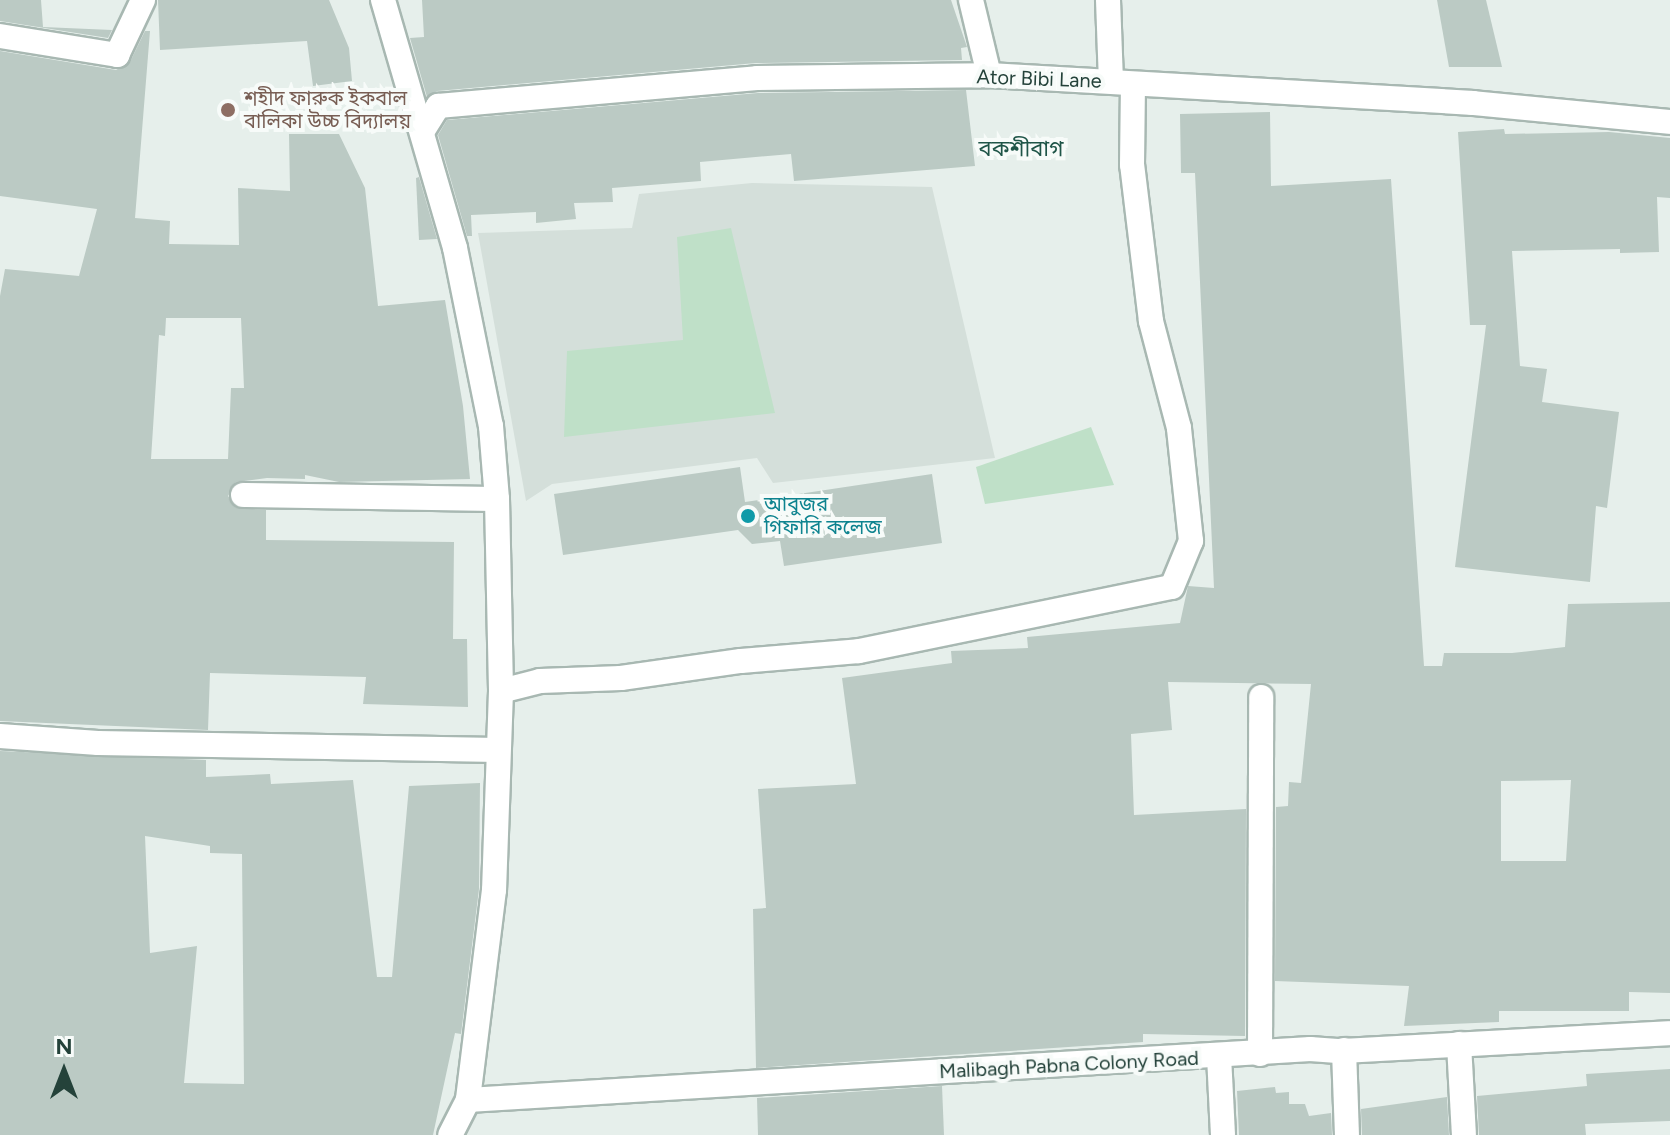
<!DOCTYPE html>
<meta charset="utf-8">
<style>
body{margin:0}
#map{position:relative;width:1670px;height:1135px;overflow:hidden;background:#e6efeb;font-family:Figtree,"Noto Sans Bengali",sans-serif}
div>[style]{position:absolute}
.built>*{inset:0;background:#d4dfda}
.green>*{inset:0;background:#bfe0c8}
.building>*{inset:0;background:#bbcac4}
.roads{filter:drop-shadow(2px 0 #a8b8b2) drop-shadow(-2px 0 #a8b8b2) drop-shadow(0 2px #a8b8b2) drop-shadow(0 -2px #a8b8b2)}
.street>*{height:24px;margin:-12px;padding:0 12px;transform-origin:12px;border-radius:12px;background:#fff}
.dots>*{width:22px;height:22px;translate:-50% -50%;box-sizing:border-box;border:4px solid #f7fbf9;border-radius:50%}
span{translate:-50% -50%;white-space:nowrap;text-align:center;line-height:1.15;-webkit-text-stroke:8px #f7fbf9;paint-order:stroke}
.street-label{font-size:20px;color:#24423a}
.education-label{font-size:20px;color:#785e54}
.left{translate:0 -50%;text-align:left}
.culture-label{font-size:20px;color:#0d838f}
.neighbourhood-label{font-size:22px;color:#1f5548}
.north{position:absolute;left:24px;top:1031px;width:80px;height:80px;-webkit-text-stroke:6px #f7fbf9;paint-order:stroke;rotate:0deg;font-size:22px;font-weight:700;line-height:32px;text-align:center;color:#24423a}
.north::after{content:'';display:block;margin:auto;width:28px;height:36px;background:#24423a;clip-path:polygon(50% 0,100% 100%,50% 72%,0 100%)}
</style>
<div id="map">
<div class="built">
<i style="clip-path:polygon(752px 183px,932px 187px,995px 458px,773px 483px,757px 458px,552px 484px,526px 501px,478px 233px,632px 228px,639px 194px)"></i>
</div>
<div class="green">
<i style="clip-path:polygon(731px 228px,775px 413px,564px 437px,567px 351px,683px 340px,677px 237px)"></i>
<i style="clip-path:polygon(1091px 427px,1114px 485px,985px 504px,976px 467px)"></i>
</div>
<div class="building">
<i style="clip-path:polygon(0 0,41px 0,43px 27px,112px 30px,108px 38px,0 21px)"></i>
<i style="clip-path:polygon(158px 0,329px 0,349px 48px,352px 81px,313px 86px,307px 41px,160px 50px)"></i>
<i style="clip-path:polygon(422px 0,951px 0,967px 47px,961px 48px,962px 60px,756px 63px,437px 91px,427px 97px,410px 38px,424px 37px)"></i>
<i style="clip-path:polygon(1437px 0,1486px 0,1502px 67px,1449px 67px)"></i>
<i style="clip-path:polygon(evenodd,145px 31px,150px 31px,135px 218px,170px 221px,169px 244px,239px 245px,238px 188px,290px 191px,289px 134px,339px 134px,365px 188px,378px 306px,445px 300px,463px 406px,470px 479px,339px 482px,305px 475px,305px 479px,267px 478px,236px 482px,228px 496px,236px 508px,266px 510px,266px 540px,454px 542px,453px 639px,467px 639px,468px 707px,363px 704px,366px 677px,210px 673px,208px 730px,0 721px,0 296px,5px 269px,79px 276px,97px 209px,0 196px,0 51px,116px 70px,130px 62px,145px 31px,166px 318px,241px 318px,244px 388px,231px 388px,228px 459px,151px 459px,159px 335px,165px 336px,166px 318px)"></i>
<i style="clip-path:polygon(966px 90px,975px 166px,794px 181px,791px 154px,700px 162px,701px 181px,612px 188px,613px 202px,574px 203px,576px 219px,536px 223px,536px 212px,471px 215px,472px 236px,467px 236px,438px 135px,447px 120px,758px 93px)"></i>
<i style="clip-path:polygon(evenodd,1270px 112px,1271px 186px,1391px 179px,1424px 666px,1442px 666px,1444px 653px,1512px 653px,1565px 647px,1568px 604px,1670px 602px,1670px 993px,1629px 992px,1629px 1011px,1499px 1011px,1499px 1022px,1404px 1026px,1409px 986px,1275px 981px,1276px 807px,1288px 806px,1289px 782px,1301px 783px,1311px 684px,1168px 682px,1172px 730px,1131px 734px,1134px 815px,1246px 809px,1245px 1036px,1143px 1034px,1143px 1042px,756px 1068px,753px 909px,766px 908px,758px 789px,856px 784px,842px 678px,952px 663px,951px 651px,1028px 648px,1027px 637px,1180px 623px,1188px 586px,1214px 588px,1195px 173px,1181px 173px,1180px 114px,1270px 112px,1571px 780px,1566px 861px,1501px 861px,1501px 781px,1571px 780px)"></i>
<i style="clip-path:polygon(1504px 129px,1505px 134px,1609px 132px,1670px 138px,1670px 198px,1657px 197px,1659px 252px,1620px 253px,1620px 249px,1512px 251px,1520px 366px,1547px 369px,1542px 402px,1619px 412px,1607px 508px,1596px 506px,1590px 582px,1455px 567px,1486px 325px,1470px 325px,1458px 132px)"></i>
<i style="clip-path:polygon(419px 177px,437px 239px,419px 240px,416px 178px)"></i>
<i style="clip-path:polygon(740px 467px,745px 502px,932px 474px,942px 543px,784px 566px,780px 541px,752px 544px,738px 530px,563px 555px,554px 494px)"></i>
<i style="clip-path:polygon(evenodd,0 751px,206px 760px,206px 777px,270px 774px,271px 784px,353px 780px,377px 977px,392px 977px,409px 786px,480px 783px,479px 889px,461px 1034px,455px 1033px,433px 1135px,0 1135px,0 751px,145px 836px,210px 846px,210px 853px,242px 854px,244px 1084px,184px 1083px,197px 946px,150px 953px,145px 836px)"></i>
<i style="clip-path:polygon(1670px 1069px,1670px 1121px,1585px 1124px,1586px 1135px,1479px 1135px,1477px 1096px,1587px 1086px,1586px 1074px)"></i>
<i style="clip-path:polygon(942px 1086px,944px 1135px,758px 1135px,757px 1098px)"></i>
<i style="clip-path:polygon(1275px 1087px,1276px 1093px,1289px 1092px,1289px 1104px,1305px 1104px,1309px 1116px,1331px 1113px,1332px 1135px,1239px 1135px,1237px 1091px)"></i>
<i style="clip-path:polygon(1447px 1097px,1449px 1135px,1362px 1135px,1361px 1109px)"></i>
</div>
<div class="roads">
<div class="street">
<i style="left:383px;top:0;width:258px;rotate:73.8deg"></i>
<i style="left:455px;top:248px;width:182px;rotate:78.6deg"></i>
<i style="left:491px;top:426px;width:73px;rotate:85.3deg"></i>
<i style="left:497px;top:499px;width:192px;rotate:88.8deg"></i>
<i style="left:501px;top:691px;width:199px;rotate:92deg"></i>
<i style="left:494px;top:890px;width:212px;rotate:97.1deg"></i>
<i style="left:468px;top:1100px;width:39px;rotate:117deg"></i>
<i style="left:971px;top:0;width:77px;rotate:76.5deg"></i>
<i style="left:1108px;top:0;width:81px;rotate:87.9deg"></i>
<i style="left:0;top:36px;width:119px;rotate:9.2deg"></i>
<i style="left:117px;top:55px;width:61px;rotate:-64.7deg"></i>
<i style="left:422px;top:132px;width:31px;rotate:-58deg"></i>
<i style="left:438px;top:106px;width:320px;rotate:-5deg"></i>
<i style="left:757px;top:78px;width:232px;rotate:-0.7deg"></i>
<i style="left:989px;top:75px;width:485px;rotate:3.3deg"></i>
<i style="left:1473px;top:103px;width:198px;rotate:5.5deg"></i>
<i style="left:243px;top:495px;width:254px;rotate:0.9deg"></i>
<i style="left:501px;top:691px;width:40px;rotate:-14.4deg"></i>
<i style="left:540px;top:681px;width:81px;rotate:-2.1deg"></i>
<i style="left:621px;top:678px;width:121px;rotate:-8.1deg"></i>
<i style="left:741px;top:661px;width:118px;rotate:-4.8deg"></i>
<i style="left:859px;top:651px;width:319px;rotate:-11.6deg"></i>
<i style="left:1172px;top:587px;width:50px;rotate:-67.6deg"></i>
<i style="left:1191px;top:541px;width:114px;rotate:-96.1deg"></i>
<i style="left:1179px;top:428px;width:111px;rotate:-104.7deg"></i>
<i style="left:1151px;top:321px;width:157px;rotate:-96.9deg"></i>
<i style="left:1132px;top:165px;width:81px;rotate:-89.3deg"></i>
<i style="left:0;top:736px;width:98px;rotate:4.1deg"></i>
<i style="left:98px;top:743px;width:400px;rotate:1deg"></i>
<i style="left:1459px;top:1044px;width:91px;rotate:86.9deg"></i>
<i style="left:1344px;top:1050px;width:85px;rotate:88deg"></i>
<i style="left:1260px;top:1054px;width:357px;rotate:-89.8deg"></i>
<i style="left:1219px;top:1056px;width:79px;rotate:87.1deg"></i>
<i style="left:468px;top:1100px;width:844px;rotate:-3.47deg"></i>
<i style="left:1310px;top:1049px;width:31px;rotate:4deg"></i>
<i style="left:1341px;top:1051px;width:329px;rotate:-3.1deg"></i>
</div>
</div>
<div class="dots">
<i style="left:228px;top:110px;background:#8d6e63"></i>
<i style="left:748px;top:516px;background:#0f9aa8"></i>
</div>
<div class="street-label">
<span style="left:1039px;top:79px;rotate:2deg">Ator Bibi Lane</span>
<span style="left:1069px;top:1065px;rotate:-3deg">Malibagh Pabna Colony Road</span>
</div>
<div class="education-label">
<span class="left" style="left:244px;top:110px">শহীদ ফারুক ইকবাল<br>বালিকা উচ্চ বিদ্যালয়</span>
</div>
<div class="culture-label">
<span class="left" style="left:764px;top:516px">আবুজর<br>গিফারি কলেজ</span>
</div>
<div class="neighbourhood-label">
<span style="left:1021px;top:149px">বকশীবাগ</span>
</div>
<div class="north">N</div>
</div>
